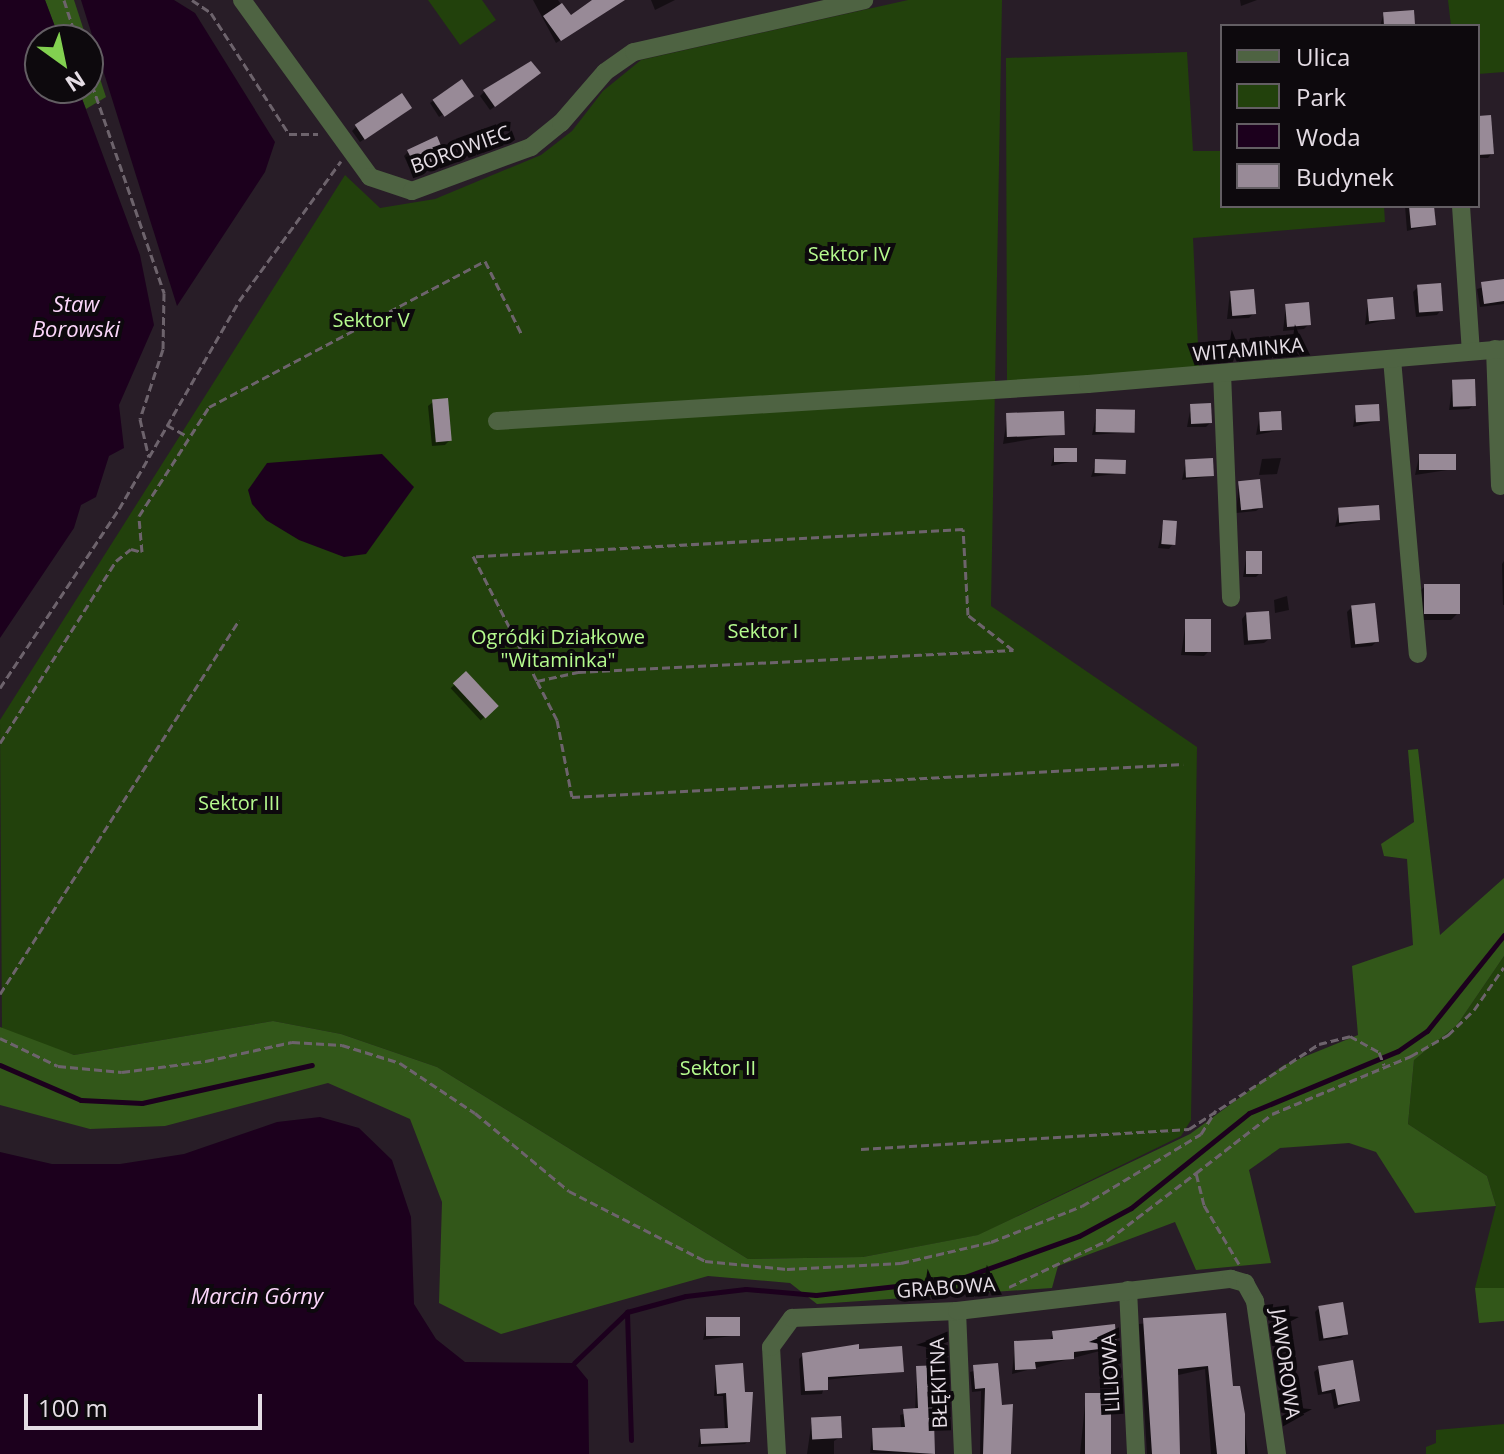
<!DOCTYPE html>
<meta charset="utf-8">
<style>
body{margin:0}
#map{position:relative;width:1504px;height:1454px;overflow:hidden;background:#281d27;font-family:"Open Sans",sans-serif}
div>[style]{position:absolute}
.green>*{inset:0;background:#22410c}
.forest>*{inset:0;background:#325719}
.water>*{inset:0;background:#1c001d}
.shadow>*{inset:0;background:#0007;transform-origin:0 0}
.stream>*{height:5px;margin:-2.5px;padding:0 2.5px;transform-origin:2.5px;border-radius:2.5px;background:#1c001d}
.building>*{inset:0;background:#988a97;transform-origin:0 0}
.path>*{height:3px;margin-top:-1.5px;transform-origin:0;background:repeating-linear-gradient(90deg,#6d636c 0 8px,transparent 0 12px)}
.minor>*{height:18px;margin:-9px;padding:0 9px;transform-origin:9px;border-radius:9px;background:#4e6342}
span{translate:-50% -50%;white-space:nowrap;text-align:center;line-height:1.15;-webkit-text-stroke:8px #0d090d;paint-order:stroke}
.street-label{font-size:20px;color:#e5dde5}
.park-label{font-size:20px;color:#b5fa8e}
.water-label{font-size:22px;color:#fbd6fa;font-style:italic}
.legend{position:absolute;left:1220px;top:24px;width:260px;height:184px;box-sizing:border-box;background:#0d090d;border:2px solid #635e63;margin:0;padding:10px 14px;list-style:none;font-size:24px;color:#e5dde5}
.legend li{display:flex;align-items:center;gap:16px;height:40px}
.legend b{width:40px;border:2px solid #635e63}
.north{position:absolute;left:24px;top:24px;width:80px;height:80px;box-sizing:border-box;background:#0d090d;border:2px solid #635e63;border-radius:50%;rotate:147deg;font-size:22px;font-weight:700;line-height:32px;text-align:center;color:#e5dde5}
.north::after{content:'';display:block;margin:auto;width:28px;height:36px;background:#82d050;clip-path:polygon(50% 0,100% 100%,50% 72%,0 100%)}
.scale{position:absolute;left:24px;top:1394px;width:238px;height:36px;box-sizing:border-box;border:4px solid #e5dde5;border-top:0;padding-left:10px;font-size:24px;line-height:28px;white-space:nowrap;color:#e5dde5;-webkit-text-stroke:6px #0d090d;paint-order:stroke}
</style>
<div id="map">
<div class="green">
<i style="clip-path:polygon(428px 0,482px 0,496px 20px,460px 45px)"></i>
<i style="clip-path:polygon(908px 0,1002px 0,991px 606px,1197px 747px,1191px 1120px,1181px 1136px,979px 1235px,863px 1257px,748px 1259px,437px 1067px,341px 1034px,273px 1021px,74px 1055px,2px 1031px,0 720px,345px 175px,380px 208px,435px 199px,541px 155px,572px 131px,603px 91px,641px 60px)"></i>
<i style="clip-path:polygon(1448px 0,1504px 0,1504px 72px,1478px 74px,1478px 26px,1451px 26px)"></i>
<i style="clip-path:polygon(1187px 52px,1193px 151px,1222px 151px,1222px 206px,1384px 206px,1385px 222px,1193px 238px,1199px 367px,1007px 384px,1006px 58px)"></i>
<i style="clip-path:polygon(1504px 956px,1504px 1288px,1475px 1288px,1496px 1206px,1487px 1176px,1408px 1124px,1414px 1060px,1457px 1025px)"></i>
<i style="clip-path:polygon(1504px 1424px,1504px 1454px,1426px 1454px,1426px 1447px,1436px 1443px,1436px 1430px)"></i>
</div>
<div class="forest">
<i style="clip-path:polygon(45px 0,74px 0,87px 40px,60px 40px)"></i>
<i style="clip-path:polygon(88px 42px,106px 97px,86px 109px,78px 88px,88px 88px)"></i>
<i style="clip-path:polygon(1418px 749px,1440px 935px,1504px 878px,1504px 956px,1457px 1025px,1414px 1060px,1408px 1124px,1487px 1176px,1496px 1206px,1415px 1213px,1376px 1152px,1349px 1143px,1280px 1148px,1249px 1170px,1271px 1263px,1196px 1270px,1175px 1222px,1058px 1266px,1052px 1288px,817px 1304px,790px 1283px,708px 1276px,501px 1334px,439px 1303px,442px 1202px,410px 1119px,328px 1083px,165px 1126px,90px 1129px,0 1105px,0 1027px,74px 1055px,273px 1021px,341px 1034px,437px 1067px,748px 1259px,863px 1257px,978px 1235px,1190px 1134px,1284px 1065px,1358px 1035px,1352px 966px,1413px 945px,1407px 859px,1384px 856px,1381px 844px,1414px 822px,1408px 750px)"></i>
<i style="clip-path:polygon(1475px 1288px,1504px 1288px,1504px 1321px,1479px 1323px)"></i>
</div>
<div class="water">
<i style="clip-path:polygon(0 0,45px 0,60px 40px,40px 40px,40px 88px,78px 88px,140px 255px,154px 325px,119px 405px,124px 448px,109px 456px,96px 497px,81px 505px,74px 528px,0 638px)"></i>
<i style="clip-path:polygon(81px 0,174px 0,195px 13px,275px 142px,265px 172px,177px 306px)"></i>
<i style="clip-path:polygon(382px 454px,414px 487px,366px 554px,344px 557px,299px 540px,266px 520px,252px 504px,248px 490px,267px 463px)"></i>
<i style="clip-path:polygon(320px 1117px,359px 1128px,392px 1160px,411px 1217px,414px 1304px,436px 1339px,465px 1362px,574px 1363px,588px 1380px,589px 1454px,0 1454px,0 1152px,52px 1164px,120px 1164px,184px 1154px,277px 1122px)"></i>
</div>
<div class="shadow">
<i style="clip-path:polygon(533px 0,558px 0,570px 18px,596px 0,623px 0,556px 43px)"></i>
<i style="clip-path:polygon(651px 0,675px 0,655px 10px)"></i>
<i style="clip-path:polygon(1240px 0,1257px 0,1241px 6px)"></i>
<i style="clip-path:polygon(1384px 13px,1413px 26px,1380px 26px)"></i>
<i style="clip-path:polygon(534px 78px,490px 110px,480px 96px,484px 92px)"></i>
<i style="clip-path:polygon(462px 82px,468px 99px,439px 117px,430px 103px)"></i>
<i style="clip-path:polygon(405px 112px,360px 142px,352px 131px,357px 126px)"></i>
<i style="clip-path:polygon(1478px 118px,1492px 153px,1488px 158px,1478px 158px)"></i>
<i style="clip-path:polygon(408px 152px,445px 159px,425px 170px,422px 162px,409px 167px,404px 156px)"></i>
<i style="clip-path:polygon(1405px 206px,1432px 206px,1434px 224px,1407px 231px)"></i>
<i style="clip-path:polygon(1504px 281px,1504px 304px,1480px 307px,1477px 289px)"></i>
<i style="clip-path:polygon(1418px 287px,1441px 310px,1437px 315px,1416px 317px,1413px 292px)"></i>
<i style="clip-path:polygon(1230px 292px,1254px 313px,1249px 318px,1227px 319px)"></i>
<i style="clip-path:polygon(1368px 301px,1393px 318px,1365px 325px)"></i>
<i style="clip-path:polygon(1286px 305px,1309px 324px,1304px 329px,1283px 331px)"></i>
<i style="clip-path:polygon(1453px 382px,1474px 405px,1469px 409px,1449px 410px)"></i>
<i style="clip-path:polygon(433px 402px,450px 440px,445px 445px,432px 446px,428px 406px)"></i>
<i style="clip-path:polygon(1191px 406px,1210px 423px,1206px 427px,1187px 427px)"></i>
<i style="clip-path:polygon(1356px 408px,1378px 421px,1353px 427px)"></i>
<i style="clip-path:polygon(1097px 411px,1132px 432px,1092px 435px)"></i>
<i style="clip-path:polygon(1260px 414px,1280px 430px,1256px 435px)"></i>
<i style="clip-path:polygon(1007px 418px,1063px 434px,1003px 444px)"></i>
<i style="clip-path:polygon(1055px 450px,1075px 461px,1051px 466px)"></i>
<i style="clip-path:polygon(1419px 457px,1454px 469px,1415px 475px)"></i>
<i style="clip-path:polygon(1281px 458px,1277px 474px,1259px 475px,1262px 459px)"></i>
<i style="clip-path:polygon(1096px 461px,1123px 473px,1091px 477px)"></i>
<i style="clip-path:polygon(1186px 461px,1212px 476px,1182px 480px)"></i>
<i style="clip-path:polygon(1239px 483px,1261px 507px,1256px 511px,1236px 513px)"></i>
<i style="clip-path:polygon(1339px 511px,1378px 519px,1335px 527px)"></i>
<i style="clip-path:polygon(1164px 522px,1173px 544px,1169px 549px,1158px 548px)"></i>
<i style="clip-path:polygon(1247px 553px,1260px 573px,1256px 577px,1243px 577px)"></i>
<i style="clip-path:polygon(1504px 561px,1504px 605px,1503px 605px,1502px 564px)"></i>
<i style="clip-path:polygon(1425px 586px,1458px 613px,1451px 620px,1420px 620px,1418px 593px)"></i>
<i style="clip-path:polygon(1287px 596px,1289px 610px,1275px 613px,1274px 600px)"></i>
<i style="clip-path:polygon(1352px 607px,1376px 642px,1372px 646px,1351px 648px,1347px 612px)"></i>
<i style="clip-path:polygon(1246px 614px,1269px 639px,1264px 643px,1244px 645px,1242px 619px)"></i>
<i style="clip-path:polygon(1186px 621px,1209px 651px,1204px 656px,1181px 655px)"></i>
<i style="left:466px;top:674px;width:44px;height:21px;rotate:47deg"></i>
<i style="clip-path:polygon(1319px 1308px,1346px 1334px,1341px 1338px,1319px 1341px,1315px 1312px)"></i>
<i style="clip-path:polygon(1224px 1315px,1231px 1388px,1239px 1388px,1248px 1454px,1211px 1454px,1205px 1369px,1174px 1376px,1178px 1454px,1147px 1454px,1139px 1324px)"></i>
<i style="clip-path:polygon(707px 1320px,738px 1335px,703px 1340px)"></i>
<i style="clip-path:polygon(1053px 1333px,1115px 1347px,1012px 1374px,1015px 1343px,1049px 1342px)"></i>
<i style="clip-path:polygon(857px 1351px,902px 1371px,826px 1380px,822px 1394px,801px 1395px,799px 1359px,803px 1355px)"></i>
<i style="clip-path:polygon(996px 1365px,1009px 1454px,980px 1454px,981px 1391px,972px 1392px,970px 1372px)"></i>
<i style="clip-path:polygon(716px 1367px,748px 1441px,745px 1444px,698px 1447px,701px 1431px,725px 1430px,723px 1396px,714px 1396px)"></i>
<i style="clip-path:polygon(917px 1368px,942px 1387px,931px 1391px,933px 1454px,870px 1453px,873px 1430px,901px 1429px,900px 1415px,915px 1411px)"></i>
<i style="clip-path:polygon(1319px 1368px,1358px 1401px,1334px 1409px,1331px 1393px,1318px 1395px,1314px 1372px)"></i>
<i style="clip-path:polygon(1086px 1395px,1109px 1454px,1080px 1454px)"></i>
<i style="clip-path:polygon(812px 1419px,840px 1437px,834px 1441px,834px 1454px,807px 1454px)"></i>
</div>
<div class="stream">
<i style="left:0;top:1065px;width:88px;rotate:23.4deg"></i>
<i style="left:81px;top:1100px;width:61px;rotate:2.8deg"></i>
<i style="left:142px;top:1103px;width:174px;rotate:-12.6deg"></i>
<i style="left:627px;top:1313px;width:127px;rotate:88.2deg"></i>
<i style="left:574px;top:1363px;width:74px;rotate:-43.9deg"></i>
<i style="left:627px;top:1312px;width:61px;rotate:-15.2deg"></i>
<i style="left:686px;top:1296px;width:60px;rotate:-6.7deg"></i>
<i style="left:746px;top:1289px;width:70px;rotate:4.9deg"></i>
<i style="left:816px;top:1295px;width:144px;rotate:-6.4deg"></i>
<i style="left:959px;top:1279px;width:127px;rotate:-19.7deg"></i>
<i style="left:1079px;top:1236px;width:59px;rotate:-28.3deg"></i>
<i style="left:1131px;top:1208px;width:151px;rotate:-38.8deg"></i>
<i style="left:1249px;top:1113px;width:161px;rotate:-22.6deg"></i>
<i style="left:1398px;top:1051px;width:35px;rotate:-35deg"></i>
<i style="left:1427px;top:1031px;width:123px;rotate:-51.3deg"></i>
</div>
<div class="building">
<i style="clip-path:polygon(592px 0,625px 0,561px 41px,543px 16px,562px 3px,571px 15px)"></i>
<i style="left:1414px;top:10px;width:16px;height:31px;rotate:86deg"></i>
<i style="clip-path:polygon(531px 61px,541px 73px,495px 107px,483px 90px)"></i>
<i style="left:462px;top:79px;width:21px;height:36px;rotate:55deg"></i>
<i style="left:402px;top:93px;width:18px;height:57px;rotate:56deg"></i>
<i style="clip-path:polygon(1491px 115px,1494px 154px,1478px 155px,1478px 116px)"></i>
<i style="clip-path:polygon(437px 136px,447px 160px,430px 168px,426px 159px,414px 164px,407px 150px)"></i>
<i style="clip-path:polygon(1409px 206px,1434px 206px,1436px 225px,1411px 228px)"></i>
<i style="clip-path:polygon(1504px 279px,1504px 301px,1484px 304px,1481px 282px)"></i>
<i style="left:1441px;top:283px;width:28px;height:24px;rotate:86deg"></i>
<i style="left:1254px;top:289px;width:25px;height:24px;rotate:85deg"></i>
<i style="left:1393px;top:297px;width:22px;height:26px;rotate:85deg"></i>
<i style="left:1309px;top:302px;width:23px;height:24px;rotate:85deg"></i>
<i style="left:1475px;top:379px;width:27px;height:23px;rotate:88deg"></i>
<i style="left:448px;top:398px;width:43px;height:16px;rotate:85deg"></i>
<i style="left:1211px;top:403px;width:20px;height:21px;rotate:87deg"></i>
<i style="left:1379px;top:404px;width:17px;height:24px;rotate:87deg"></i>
<i style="left:1096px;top:409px;width:39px;height:23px;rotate:1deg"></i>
<i style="left:1064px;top:411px;width:24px;height:58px;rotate:88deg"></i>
<i style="left:1281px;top:411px;width:19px;height:22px;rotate:87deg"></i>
<i style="left:1054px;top:448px;width:23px;height:14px"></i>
<i style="left:1456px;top:454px;width:16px;height:37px;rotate:90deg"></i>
<i style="left:1213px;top:458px;width:18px;height:28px;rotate:87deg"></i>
<i style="left:1095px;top:459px;width:31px;height:14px;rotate:2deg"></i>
<i style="left:1260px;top:479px;width:29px;height:22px;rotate:84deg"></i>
<i style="left:1379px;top:505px;width:15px;height:41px;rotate:86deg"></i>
<i style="left:1163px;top:520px;width:14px;height:24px;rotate:4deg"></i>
<i style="left:1246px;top:551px;width:16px;height:23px"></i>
<i style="left:1424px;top:584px;width:36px;height:30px"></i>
<i style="left:1375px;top:603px;width:39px;height:24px;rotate:84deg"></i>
<i style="left:1269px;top:611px;width:28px;height:23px;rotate:86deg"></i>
<i style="left:1185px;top:619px;width:26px;height:33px"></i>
<i style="left:466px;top:671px;width:48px;height:18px;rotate:47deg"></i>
<i style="left:1343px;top:1302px;width:33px;height:25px;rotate:81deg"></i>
<i style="clip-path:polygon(1226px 1313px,1233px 1386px,1240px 1386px,1245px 1414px,1245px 1454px,1217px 1454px,1208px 1366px,1178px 1369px,1180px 1454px,1152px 1454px,1143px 1318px)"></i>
<i style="left:740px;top:1317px;width:19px;height:34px;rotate:90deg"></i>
<i style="clip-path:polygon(1115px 1324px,1117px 1347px,1074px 1352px,1074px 1359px,1035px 1362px,1036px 1369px,1015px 1370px,1014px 1341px,1053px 1339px,1052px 1331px)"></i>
<i style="clip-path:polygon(859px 1344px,859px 1349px,902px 1346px,904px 1372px,828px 1377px,828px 1390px,805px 1391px,802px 1353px)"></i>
<i style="clip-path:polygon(1353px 1360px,1360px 1401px,1338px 1405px,1335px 1389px,1322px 1392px,1318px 1366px)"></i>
<i style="clip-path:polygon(743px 1363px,745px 1392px,753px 1392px,750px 1442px,701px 1444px,700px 1429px,728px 1428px,726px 1393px,717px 1394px,715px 1365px)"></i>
<i style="clip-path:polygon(998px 1363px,1002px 1405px,1013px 1404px,1011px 1454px,983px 1454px,985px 1388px,975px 1389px,973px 1365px)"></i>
<i style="clip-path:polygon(943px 1365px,944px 1388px,933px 1388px,935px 1454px,873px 1450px,872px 1428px,905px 1427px,903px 1409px,918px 1408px,916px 1366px)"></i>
<i style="left:1085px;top:1393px;width:26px;height:61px"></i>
<i style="left:841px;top:1416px;width:22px;height:30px;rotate:87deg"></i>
</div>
<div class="path">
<i style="left:64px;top:0;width:42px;rotate:72deg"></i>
<i style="left:192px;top:0;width:23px;rotate:34deg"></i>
<i style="left:211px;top:13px;width:144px;rotate:57.2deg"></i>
<i style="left:289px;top:134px;width:29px"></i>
<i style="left:88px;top:73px;width:233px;rotate:70.9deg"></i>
<i style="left:164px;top:293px;width:56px;rotate:91deg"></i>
<i style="left:163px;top:349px;width:74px;rotate:108.2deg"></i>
<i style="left:140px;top:419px;width:39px;rotate:77deg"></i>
<i style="left:167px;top:425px;width:23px;rotate:29deg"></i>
<i style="left:537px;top:681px;width:42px;rotate:-12.4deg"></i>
<i style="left:578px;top:672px;width:436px;rotate:-2.9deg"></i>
<i style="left:1013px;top:650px;width:57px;rotate:-142.1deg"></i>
<i style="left:968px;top:615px;width:86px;rotate:-93.3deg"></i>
<i style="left:963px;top:529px;width:491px;rotate:176.8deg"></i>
<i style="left:473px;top:556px;width:140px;rotate:62.9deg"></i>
<i style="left:537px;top:681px;width:44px;rotate:62.9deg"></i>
<i style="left:557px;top:720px;width:78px;rotate:79deg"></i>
<i style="left:572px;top:797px;width:612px;rotate:-3.09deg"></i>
<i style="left:0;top:688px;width:215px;rotate:-56.4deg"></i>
<i style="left:119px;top:509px;width:240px;rotate:-60deg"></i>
<i style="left:239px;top:301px;width:173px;rotate:-53.9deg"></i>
<i style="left:0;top:743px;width:216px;rotate:-57.5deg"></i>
<i style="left:116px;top:561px;width:19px;rotate:-39deg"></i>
<i style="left:131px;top:549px;width:11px;rotate:15deg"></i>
<i style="left:142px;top:552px;width:36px;rotate:-95deg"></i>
<i style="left:139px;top:516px;width:130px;rotate:-57.3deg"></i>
<i style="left:209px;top:407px;width:312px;rotate:-27.9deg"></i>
<i style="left:485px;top:261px;width:83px;rotate:63.4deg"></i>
<i style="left:0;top:994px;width:444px;rotate:-57.4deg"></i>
<i style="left:0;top:1038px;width:64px;rotate:25.8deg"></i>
<i style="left:58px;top:1066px;width:64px;rotate:5.4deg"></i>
<i style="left:122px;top:1072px;width:85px;rotate:-7.5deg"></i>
<i style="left:206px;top:1061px;width:88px;rotate:-12.5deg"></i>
<i style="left:292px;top:1042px;width:50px;rotate:3.4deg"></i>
<i style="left:342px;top:1045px;width:61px;rotate:17.2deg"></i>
<i style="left:400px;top:1063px;width:90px;rotate:33.7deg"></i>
<i style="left:475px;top:1113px;width:122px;rotate:39.7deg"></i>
<i style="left:569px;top:1191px;width:153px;rotate:27.2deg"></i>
<i style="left:705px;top:1261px;width:82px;rotate:5.6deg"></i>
<i style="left:787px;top:1269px;width:114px;rotate:-3deg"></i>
<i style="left:901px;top:1263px;width:92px;rotate:-13.1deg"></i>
<i style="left:991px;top:1242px;width:98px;rotate:-21.6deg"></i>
<i style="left:1082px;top:1206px;width:139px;rotate:-31.2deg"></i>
<i style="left:1201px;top:1134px;width:28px;rotate:-58deg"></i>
<i style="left:861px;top:1149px;width:329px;rotate:-3.5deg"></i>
<i style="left:1189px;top:1129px;width:155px;rotate:-33.2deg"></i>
<i style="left:1319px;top:1044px;width:32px;rotate:-14deg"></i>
<i style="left:1350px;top:1036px;width:33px;rotate:29deg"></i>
<i style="left:1379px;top:1052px;width:14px;rotate:69deg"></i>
<i style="left:1239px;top:1264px;width:69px;rotate:-120.7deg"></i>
<i style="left:1204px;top:1205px;width:33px;rotate:-104deg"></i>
<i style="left:1196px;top:1173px;width:96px;rotate:-37.8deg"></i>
<i style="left:1272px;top:1114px;width:151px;rotate:-22.6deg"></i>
<i style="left:1411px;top:1056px;width:43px;rotate:-29.6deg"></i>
<i style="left:1448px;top:1035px;width:36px;rotate:-44deg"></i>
<i style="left:1474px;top:1010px;width:52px;rotate:-55.1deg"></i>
<i style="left:1009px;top:1287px;width:110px;rotate:-25.4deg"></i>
<i style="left:1108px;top:1240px;width:111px;rotate:-37.3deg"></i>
</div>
<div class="minor">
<i style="left:242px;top:0;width:218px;rotate:54.1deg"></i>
<i style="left:370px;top:177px;width:44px;rotate:18.4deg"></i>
<i style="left:412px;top:191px;width:127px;rotate:-20.3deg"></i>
<i style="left:531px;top:147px;width:38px;rotate:-39deg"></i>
<i style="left:561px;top:123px;width:67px;rotate:-49.2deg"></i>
<i style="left:605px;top:72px;width:35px;rotate:-35deg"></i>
<i style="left:634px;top:52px;width:236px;rotate:-12.7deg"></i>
<i style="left:1461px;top:206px;width:145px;rotate:86.1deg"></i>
<i style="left:1495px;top:349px;width:137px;rotate:87.9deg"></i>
<i style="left:1392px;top:359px;width:296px;rotate:85deg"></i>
<i style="left:1222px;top:373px;width:225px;rotate:87.7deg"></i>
<i style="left:497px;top:421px;width:592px;rotate:-3.58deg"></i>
<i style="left:1088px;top:384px;width:417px;rotate:-4.8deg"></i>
<i style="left:1128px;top:1290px;width:164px;rotate:87.2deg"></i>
<i style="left:957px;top:1311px;width:143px;rotate:87.6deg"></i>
<i style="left:777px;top:1454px;width:107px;rotate:-93.2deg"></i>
<i style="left:771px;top:1347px;width:36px;rotate:-54deg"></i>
<i style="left:792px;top:1318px;width:165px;rotate:-2.4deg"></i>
<i style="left:957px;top:1311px;width:276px;rotate:-6.7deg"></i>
<i style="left:1231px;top:1279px;width:15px;rotate:16deg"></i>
<i style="left:1245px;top:1283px;width:21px;rotate:61deg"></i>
<i style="left:1255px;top:1301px;width:155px;rotate:81.8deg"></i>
</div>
<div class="street-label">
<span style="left:460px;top:149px;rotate:-20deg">BOROWIEC</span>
<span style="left:1248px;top:349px;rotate:-5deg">WITAMINKA</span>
<span style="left:946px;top:1287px;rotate:-4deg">GRABOWA</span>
<span style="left:1286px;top:1364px;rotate:82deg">JAWOROWA</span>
<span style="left:1110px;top:1373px;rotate:-93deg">LILIOWA</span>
<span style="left:938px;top:1383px;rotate:-92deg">BŁĘKITNA</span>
</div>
<div class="park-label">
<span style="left:849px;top:253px">Sektor IV</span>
<span style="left:371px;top:319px">Sektor V</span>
<span style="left:763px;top:630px">Sektor I</span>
<span style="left:558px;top:648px">Ogródki Działkowe<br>"Witaminka"</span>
<span style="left:239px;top:802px">Sektor III</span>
<span style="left:718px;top:1067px">Sektor II</span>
</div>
<div class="water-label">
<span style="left:76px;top:316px">Staw<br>Borowski</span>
<span style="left:257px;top:1296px">Marcin Górny</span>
</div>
<ul class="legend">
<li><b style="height:10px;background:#4e6342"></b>Ulica</li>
<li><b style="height:22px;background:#22410c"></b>Park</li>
<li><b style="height:22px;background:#1c001d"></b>Woda</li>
<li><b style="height:22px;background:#988a97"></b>Budynek</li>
</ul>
<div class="north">N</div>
<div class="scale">100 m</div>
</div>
